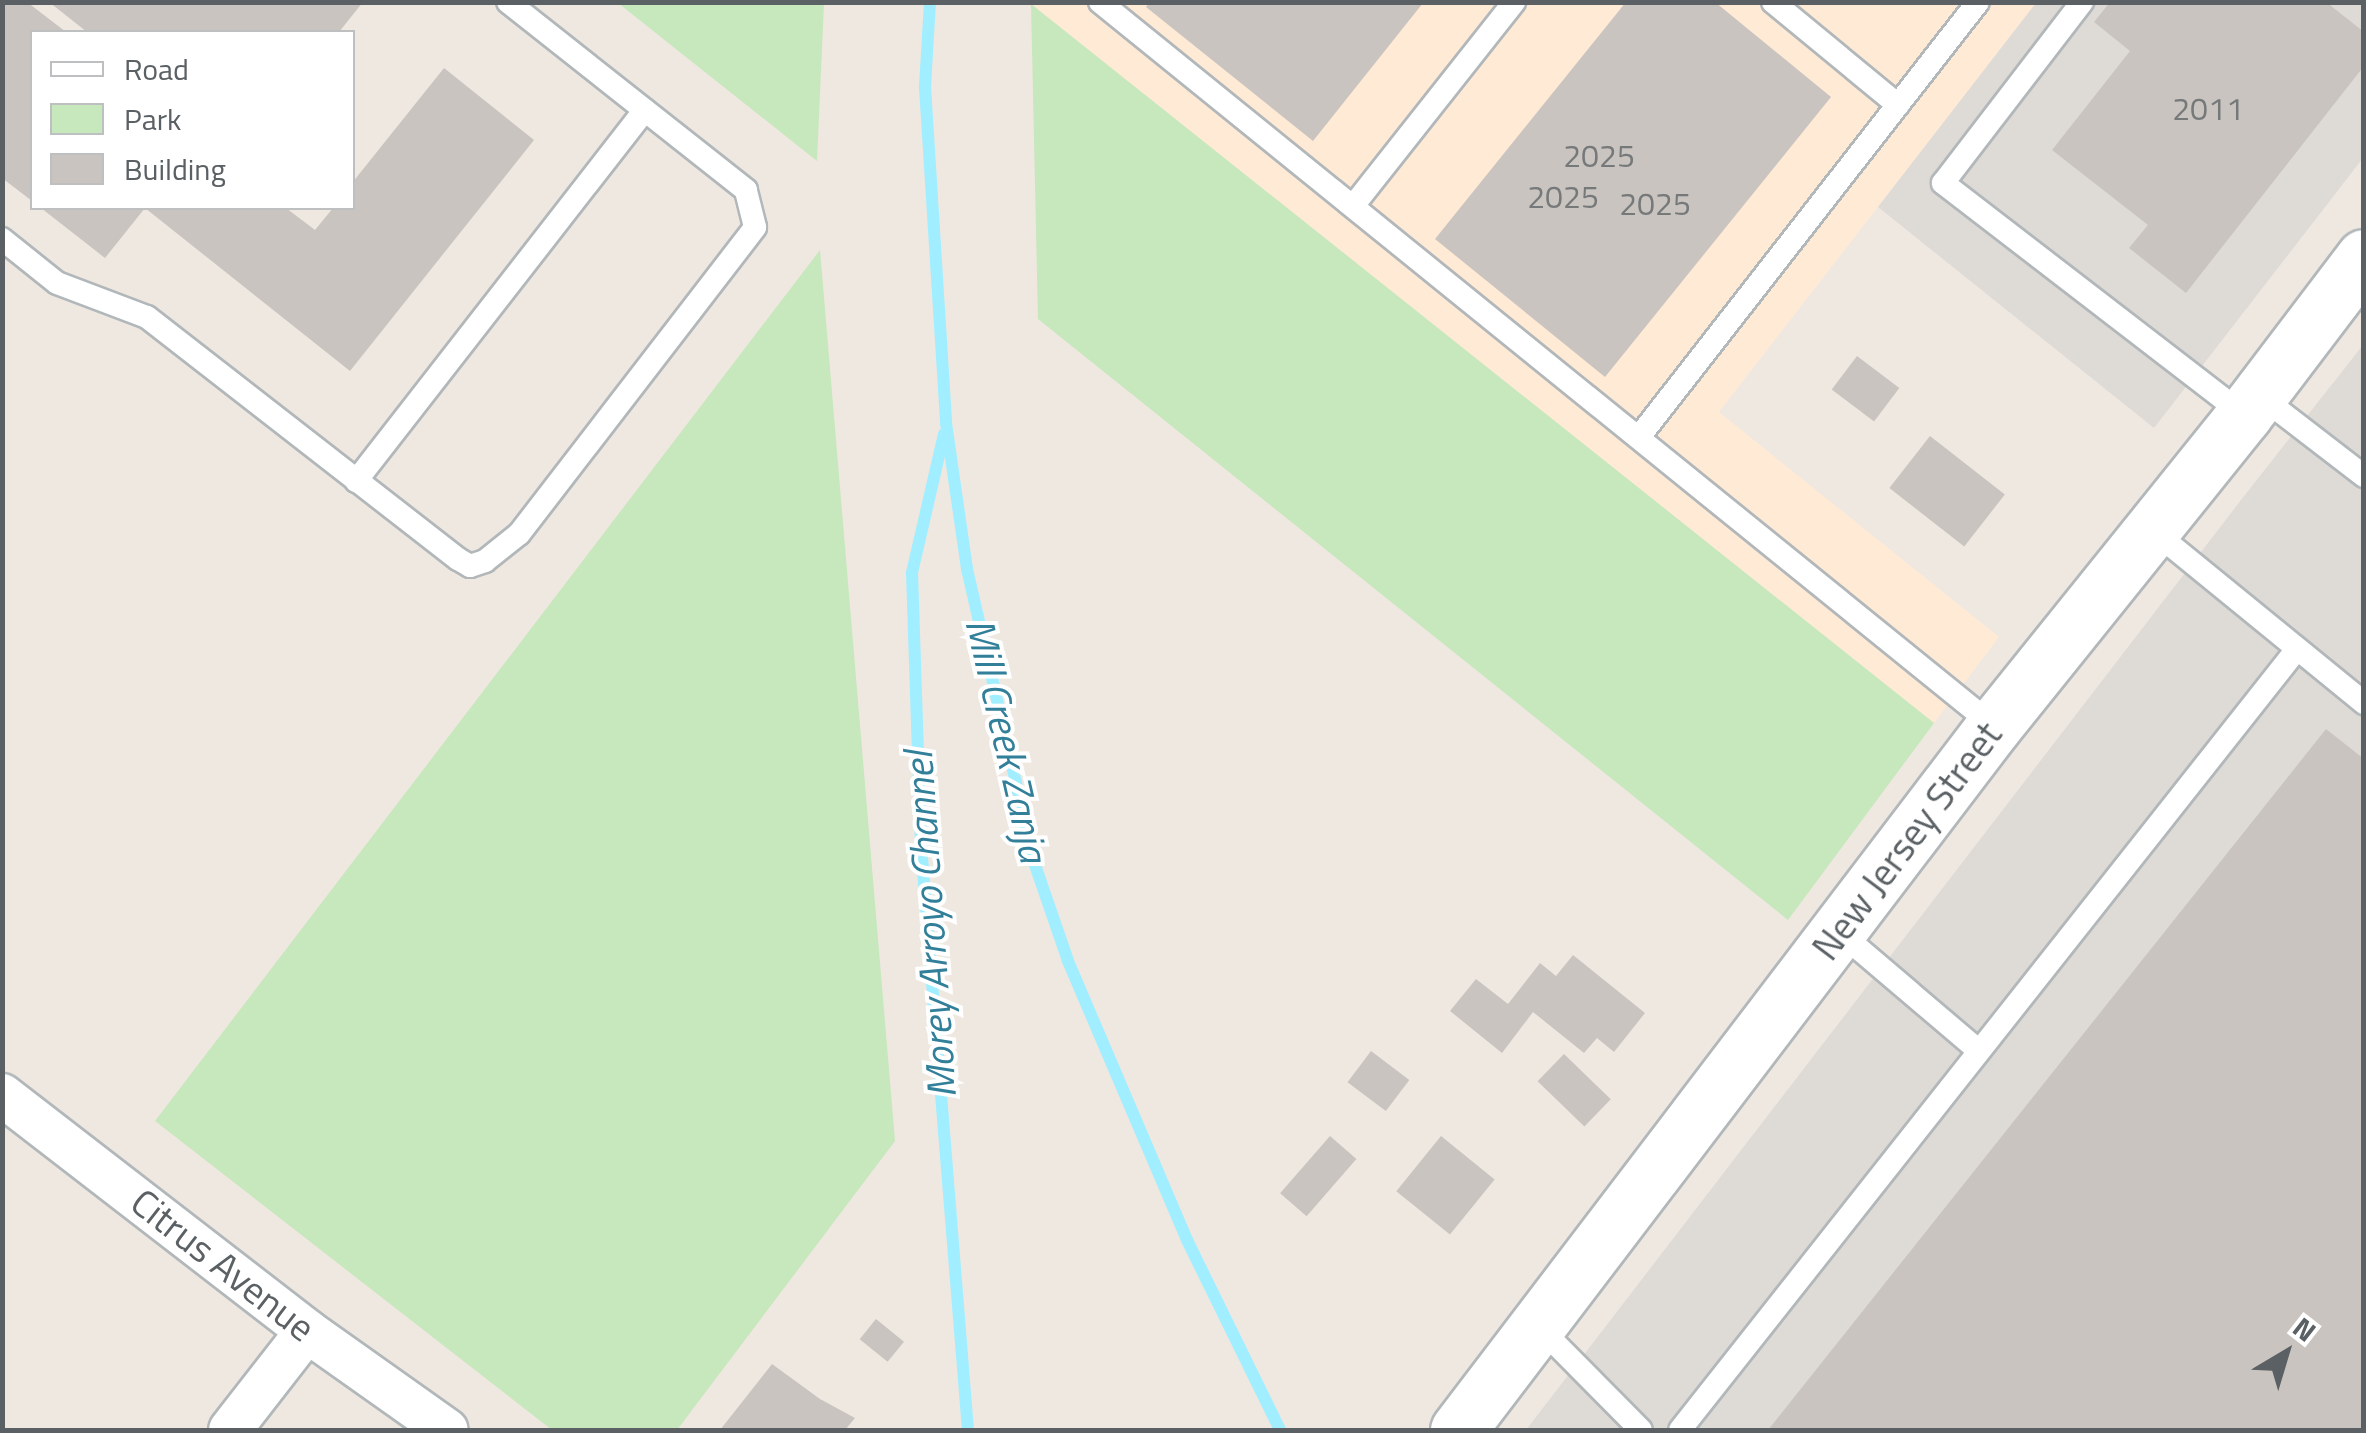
<!DOCTYPE html>
<style>
body{margin:0}
#map{position:relative;width:2366px;height:1433px;overflow:hidden;background:#eee8e1;font-family:"Titillium Web",sans-serif}
div>[style]{position:absolute}
.commercial>*{inset:0;background:#ffead5}
.industrial>*{inset:0;background:#dedad6}
.green>*{inset:0;background:#c7e7bc}
.stream>*{height:12px;margin:-6px;padding:0 6px;transform-origin:6px;border-radius:6px;background:#a0eeff}
.building>*{inset:0;background:#cac4c0;transform-origin:0 0}
.roads{filter:drop-shadow(2px 0 #b2b7ba) drop-shadow(-2px 0 #b2b7ba) drop-shadow(0 2px #b2b7ba) drop-shadow(0 -2px #b2b7ba)}
.lane>*{height:22px;margin:-11px;padding:0 11px;transform-origin:11px;border-radius:11px;background:#fff}
.street>*{height:42px;margin:-21px;padding:0 21px;transform-origin:21px;border-radius:21px;background:#fff}
.secondary>*{height:55px;margin:-27.5px;padding:0 27.5px;transform-origin:27.5px;border-radius:27.5px;background:#fff}
span{translate:-50% -50%;white-space:nowrap;text-align:center;line-height:1.15;-webkit-text-stroke:8px #fff;paint-order:stroke}
.number-label{font-size:32px;color:#76797a}
.number-label span{-webkit-text-stroke-width:0}
.street-label{font-size:38px;color:#5a6063}
.water-label{font-size:40px;color:#327f9a;font-style:italic}
.frame{position:absolute;inset:0;border:5px solid #5a6063;pointer-events:none}
.legend{position:absolute;left:30px;top:30px;width:325px;height:180px;box-sizing:border-box;background:#fff;border:2px solid #bdbfc1;margin:0;padding:12px 18px;list-style:none;font-size:30px;color:#5a6063}
.legend li{display:flex;align-items:center;gap:20px;height:50px}
.legend b{width:50px;border:2px solid #bdbfc1}
.north{position:absolute;left:2236px;top:1303px;width:100px;height:100px;-webkit-text-stroke:8px #fff;paint-order:stroke;rotate:38deg;font-size:28px;font-weight:700;line-height:40px;text-align:center;color:#5a6063}
.north::after{content:'';display:block;margin:auto;width:35px;height:45px;background:#5a6063;clip-path:polygon(50% 0,100% 100%,50% 72%,0 100%)}
</style>
<div id="map">
<div class="commercial">
<i style="clip-path:polygon(2036px 3px,1719px 412px,1999px 637px,1934px 723px,1031px 4px)"></i>
</div>
<div class="industrial">
<i style="clip-path:polygon(2036px 3px,2363px 3px,2363px 158px,2154px 428px,1878px 207px)"></i>
<i style="clip-path:polygon(2363px 345px,2363px 1430px,1526px 1430px,2241px 500px)"></i>
</div>
<div class="green">
<i style="clip-path:polygon(618px 3px,824px 3px,817px 161px)"></i>
<i style="clip-path:polygon(1031px 4px,1934px 723px,1788px 920px,1038px 319px)"></i>
<i style="clip-path:polygon(820px 250px,895px 1141px,677px 1430px,552px 1430px,155px 1121px)"></i>
</div>
<div class="stream">
<i style="left:930px;top:2px;width:85px;rotate:93.4deg"></i>
<i style="left:925px;top:87px;width:337px;rotate:86.4deg"></i>
<i style="left:946px;top:423px;width:148px;rotate:81.8deg"></i>
<i style="left:967px;top:569px;width:301px;rotate:77.1deg"></i>
<i style="left:1034px;top:862px;width:105px;rotate:71deg"></i>
<i style="left:1068px;top:961px;width:303px;rotate:66.9deg"></i>
<i style="left:1187px;top:1240px;width:212px;rotate:63.9deg"></i>
<i style="left:944px;top:434px;width:143px;rotate:103deg"></i>
<i style="left:912px;top:573px;width:272px;rotate:88.1deg"></i>
<i style="left:921px;top:845px;width:587px;rotate:85.41deg"></i>
</div>
<div class="building">
<i style="clip-path:polygon(2px 2px,27px 2px,66px 32px,32px 32px,32px 201px,2px 178px)"></i>
<i style="clip-path:polygon(49px 2px,363px 2px,339px 32px,87px 32px)"></i>
<i style="clip-path:polygon(1626px 2px,1715px 2px,1831px 97px,1605px 377px,1435px 239px)"></i>
<i style="clip-path:polygon(2110px 2px,2326px 2px,2364px 32px,2364px 66px,2186px 293px,2129px 248px,2148px 225px,2052px 150px,2130px 51px,2094px 22px)"></i>
<i style="clip-path:polygon(1149px 3px,1423px 3px,1313px 141px,1146px 7px)"></i>
<i style="clip-path:polygon(444px 68px,534px 140px,350px 371px,145px 208px,105px 258px,41px 208px,286px 208px,315px 230px,333px 208px,352px 208px,352px 183px)"></i>
<i style="left:1857px;top:356px;width:53px;height:42px;rotate:37deg"></i>
<i style="left:1930px;top:436px;width:95px;height:66px;rotate:38deg"></i>
<i style="clip-path:polygon(2326px 729px,2364px 759px,2364px 1430px,1768px 1430px)"></i>
<i style="clip-path:polygon(1573px 955px,1645px 1013px,1614px 1052px,1597px 1038px,1584px 1053px,1533px 1012px,1502px 1053px,1450px 1011px,1476px 979px,1508px 1004px,1540px 963px,1556px 976px)"></i>
<i style="left:1371px;top:1051px;width:48px;height:39px;rotate:37deg"></i>
<i style="left:1564px;top:1054px;width:65px;height:38px;rotate:44deg"></i>
<i style="left:1330px;top:1136px;width:35px;height:76px;rotate:41deg"></i>
<i style="left:1441px;top:1136px;width:69px;height:71px;rotate:39deg"></i>
<i style="left:876px;top:1319px;width:36px;height:26px;rotate:39deg"></i>
<i style="clip-path:polygon(772px 1364px,820px 1399px,855px 1418px,845px 1430px,720px 1430px)"></i>
</div>
<div class="roads">
<div class="lane">
<i style="left:1100px;top:2px;width:1150px;rotate:39deg"></i>
<i style="left:1773px;top:2px;width:162px;rotate:39.5deg"></i>
<i style="left:2082px;top:2px;width:228px;rotate:127.5deg"></i>
<i style="left:1943px;top:183px;width:380px;rotate:37.6deg"></i>
<i style="left:1353px;top:206px;width:260px;rotate:-51.7deg"></i>
<i style="left:2px;top:239px;width:70px;rotate:38.7deg"></i>
<i style="left:57px;top:283px;width:96px;rotate:20.7deg"></i>
<i style="left:147px;top:317px;width:394px;rotate:37.9deg"></i>
<i style="left:458px;top:559px;width:14px;rotate:30deg"></i>
<i style="left:470px;top:566px;width:16px;rotate:-18deg"></i>
<i style="left:485px;top:561px;width:43px;rotate:-38.5deg"></i>
<i style="left:519px;top:534px;width:387px;rotate:-52.4deg"></i>
<i style="left:755px;top:227px;width:38px;rotate:-104deg"></i>
<i style="left:746px;top:190px;width:303px;rotate:-141.7deg"></i>
<i style="left:2260px;top:396px;width:131px;rotate:37.6deg"></i>
<i style="left:1639px;top:437px;width:551px;rotate:-52.07deg"></i>
<i style="left:356px;top:481px;width:470px;rotate:-52.1deg"></i>
<i style="left:2152px;top:530px;width:274px;rotate:39.2deg"></i>
<i style="left:1838px;top:931px;width:185px;rotate:40.4deg"></i>
<i style="left:1538px;top:1326px;width:146px;rotate:45.3deg"></i>
<i style="left:1680px;top:1430px;width:995px;rotate:-51.69deg"></i>
</div>
<div class="street">
<i style="left:2px;top:1095px;width:386px;rotate:37.7deg"></i>
<i style="left:307px;top:1331px;width:171px;rotate:35.3deg"></i>
<i style="left:230px;top:1430px;width:125px;rotate:-52.1deg"></i>
</div>
<div class="secondary">
<i style="left:1458px;top:1430px;width:885px;rotate:-52.72deg"></i>
<i style="left:1994px;top:726px;width:399px;rotate:-51.2deg"></i>
<i style="left:2244px;top:415px;width:198px;rotate:-52.8deg"></i>
</div>
</div>
<div class="number-label">
<span style="left:2208px;top:108px">2011</span>
<span style="left:1599px;top:155px">2025</span>
<span style="left:1563px;top:196px">2025</span>
<span style="left:1655px;top:203px">2025</span>
</div>
<div class="street-label">
<span style="left:1907px;top:841px;rotate:-53deg">New Jersey Street</span>
<span style="left:223px;top:1265px;rotate:38deg">Citrus Avenue</span>
</div>
<div class="water-label">
<span style="left:1007px;top:740px;rotate:77deg">Mill Creek Zanja</span>
<span style="left:930px;top:925px;rotate:-94deg">Morey Arroyo Channel</span>
</div>
<div class="frame"></div>
<ul class="legend">
<li><b style="height:12px;background:#fff"></b>Road</li>
<li><b style="height:28px;background:#c7e7bc"></b>Park</li>
<li><b style="height:28px;background:#cac4c0"></b>Building</li>
</ul>
<div class="north">N</div>
</div>
